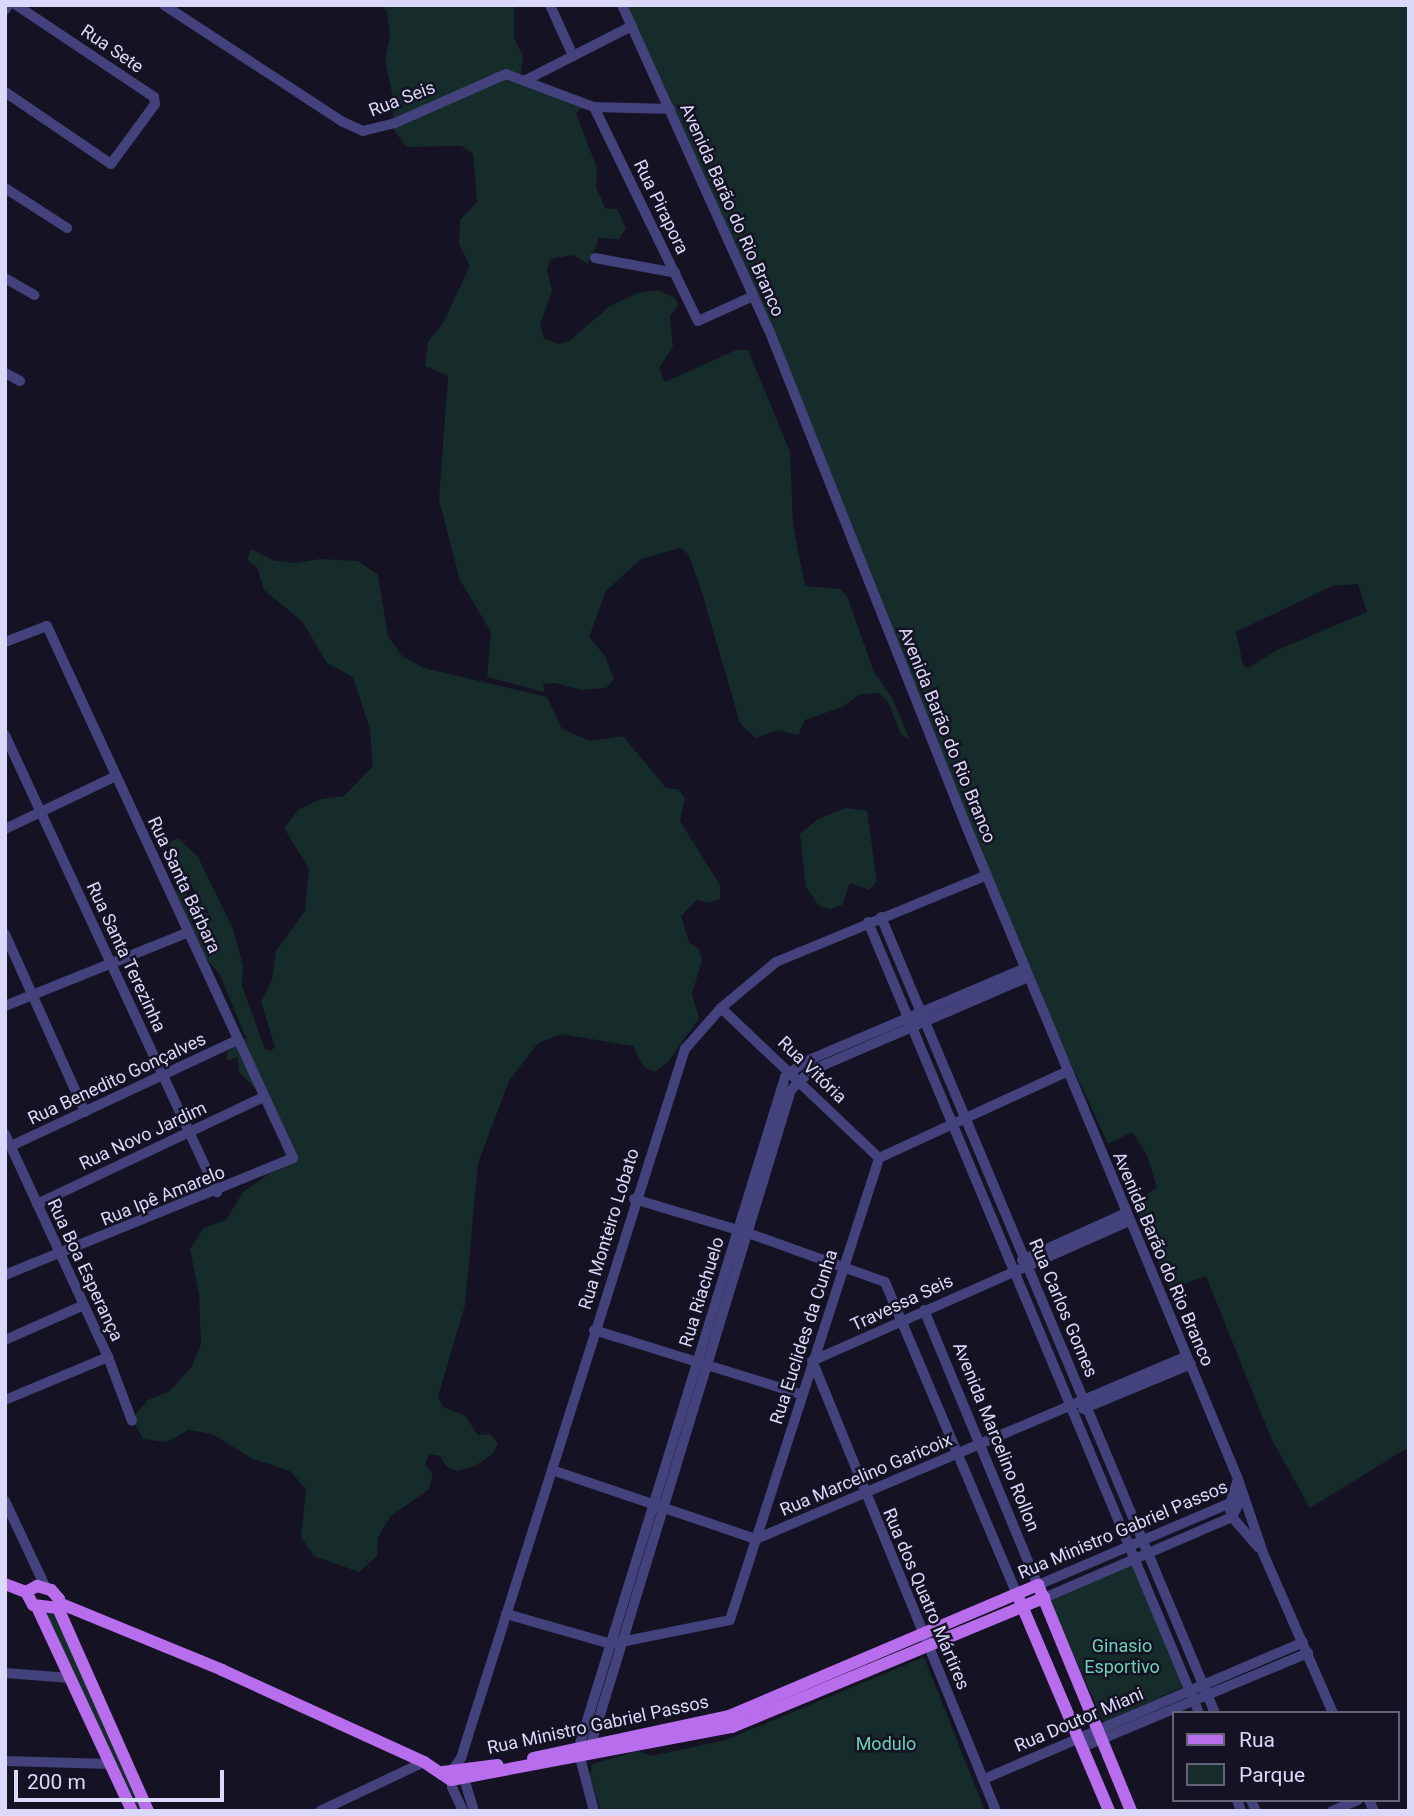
<!DOCTYPE html>
<meta charset="utf-8">
<style>
body{margin:0}
#map{position:relative;width:1414px;height:1816px;overflow:hidden;background:#141223;font-family:Roboto,sans-serif}
div>[style]{position:absolute}
.green>*{inset:0;background:#152c2b;transform-origin:0 0}
.minor>*{height:10px;margin:-5px;padding:0 5px;transform-origin:5px;border-radius:5px;background:#43427c}
.major>*{height:12px;margin:-6px;padding:0 6px;transform-origin:6px;border-radius:6px;background:#b86dec}
span{translate:-50% -50%;white-space:nowrap;text-align:center;line-height:1.15;-webkit-text-stroke:5px #141223;paint-order:stroke}
.street-label{font-size:18px;color:#dbd9fa}
.park-label{font-size:18px;color:#6dd1b5}
.frame{position:absolute;inset:0;border:7px solid #dbd9fa;pointer-events:none}
.legend{position:absolute;left:1172px;top:1711px;width:228px;height:91px;box-sizing:border-box;background:#141223;border:2px solid #646279;margin:0;padding:9px 12px;list-style:none;font-size:21px;color:#dbd9fa}
.legend li{display:flex;align-items:center;gap:14px;height:35px}
.legend b{width:35px;border:2px solid #646279}
.scale{position:absolute;left:14px;top:1770px;width:210px;height:32px;box-sizing:border-box;border:4px solid #dbd9fa;border-top:0;padding-left:9px;font-size:21px;line-height:24px;white-space:nowrap;color:#dbd9fa;-webkit-text-stroke:5px #141223;paint-order:stroke}
</style>
<div id="map">
<div class="green">
<i style="clip-path:polygon(381px 5px,514px 5px,514px 38px,523px 56px,520px 81px,583px 105px,576px 114px,597px 168px,596px 187px,605px 208px,617px 209px,626px 228px,619px 239px,599px 238px,588px 264px,573px 255px,550px 259px,547px 270px,552px 291px,540px 325px,544px 338px,558px 344px,569px 341px,610px 306px,638px 293px,657px 290px,675px 298px,678px 306px,670px 316px,673px 347px,659px 368px,665px 382px,736px 350px,748px 350px,790px 452px,793px 524px,805px 586px,840px 589px,847px 596px,874px 672px,892px 698px,910px 740px,901px 734px,888px 702px,879px 693px,861px 694px,842px 707px,805px 720px,798px 735px,778px 730px,756px 738px,748px 731px,740px 723px,700px 586px,688px 554px,680px 548px,641px 559px,606px 591px,589px 637px,605px 656px,614px 679px,606px 688px,582px 690px,555px 683px,543px 684px,545px 692px,487px 677px,491px 632px,460px 580px,439px 500px,448px 376px,425px 366px,428px 342px,443px 323px,470px 266px,459px 244px,460px 220px,477px 202px,473px 154px,461px 146px,406px 147px,392px 127px,394px 103px,385px 60px,390px 36px,387px 12px)"></i>
<i style="clip-path:polygon(evenodd,624px 5px,1409px 5px,1409px 1447px,1310px 1508px,1271px 1438px,1206px 1276px,1170px 1289px,1135px 1207px,1139px 1198px,1157px 1188px,1147px 1155px,1132px 1132px,1108px 1144px,1031px 977px,770px 327px,624px 5px,1358px 584px,1367px 612px,1277px 650px,1248px 668px,1243px 665px,1236px 632px,1332px 586px,1358px 584px)"></i>
<i style="clip-path:polygon(251px 549px,272px 560px,296px 563px,320px 559px,358px 561px,378px 575px,388px 636px,402px 656px,424px 668px,547px 697px,562px 729px,591px 741px,623px 736px,666px 788px,678px 789px,685px 798px,680px 821px,720px 885px,720px 899px,709px 903px,697px 900px,681px 916px,689px 942px,699px 949px,702px 960px,692px 994px,699px 1018px,668px 1062px,655px 1072px,644px 1067px,633px 1046px,561px 1034px,538px 1043px,509px 1081px,478px 1163px,465px 1305px,438px 1397px,443px 1407px,465px 1416px,478px 1435px,490px 1434px,498px 1443px,493px 1454px,473px 1467px,457px 1471px,446px 1466px,440px 1456px,429px 1454px,425px 1465px,433px 1474px,429px 1489px,390px 1517px,378px 1537px,377px 1556px,359px 1572px,314px 1556px,301px 1537px,306px 1489px,290px 1471px,253px 1459px,212px 1434px,188px 1430px,167px 1442px,143px 1439px,132px 1418px,148px 1400px,170px 1391px,192px 1366px,201px 1344px,199px 1295px,190px 1249px,204px 1228px,226px 1220px,243px 1192px,296px 1155px,287px 1132px,270px 1122px,265px 1091px,254px 1087px,239px 1072px,238px 1057px,227px 1061px,227px 1052px,246px 1038px,220px 975px,205px 957px,176px 892px,178px 881px,191px 902px,202px 904px,168px 843px,178px 838px,198px 857px,233px 929px,243px 966px,242px 986px,265px 1049px,271px 1051px,275px 1047px,261px 1001px,272px 980px,276px 951px,305px 911px,309px 869px,284px 828px,299px 809px,321px 799px,344px 796px,373px 766px,370px 729px,353px 677px,327px 663px,302px 621px,264px 590px,257px 567px,247px 560px)"></i>
<i style="clip-path:polygon(845px 808px,867px 811px,877px 881px,869px 890px,850px 883px,842px 905px,830px 909px,819px 906px,806px 887px,800px 834px,818px 819px)"></i>
<i style="left:1134px;top:1562px;width:134px;height:93px;rotate:66deg"></i>
<i style="clip-path:polygon(46px 1613px,54px 1613px,144px 1811px,137px 1811px)"></i>
<i style="clip-path:polygon(924px 1657px,985px 1811px,601px 1811px,590px 1776px,592px 1764px,639px 1751px,651px 1756px,726px 1740px)"></i>
</div>
<div class="minor">
<i style="left:164px;top:5px;width:214px;rotate:33.2deg"></i>
<i style="left:343px;top:122px;width:22px;rotate:24deg"></i>
<i style="left:363px;top:131px;width:33px;rotate:-14deg"></i>
<i style="left:395px;top:123px;width:121px;rotate:-23.8deg"></i>
<i style="left:506px;top:74px;width:94px;rotate:20.6deg"></i>
<i style="left:594px;top:107px;width:76px;rotate:1.5deg"></i>
<i style="left:550px;top:5px;width:56px;rotate:65.7deg"></i>
<i style="left:622px;top:5px;width:357px;rotate:65.7deg"></i>
<i style="left:769px;top:330px;width:536px;rotate:68.32deg"></i>
<i style="left:967px;top:828px;width:705px;rotate:67.4deg"></i>
<i style="left:1238px;top:1479px;width:78px;rotate:71.3deg"></i>
<i style="left:1263px;top:1553px;width:175px;rotate:66.4deg"></i>
<i style="left:5px;top:10px;width:6px;rotate:-59deg"></i>
<i style="left:524px;top:81px;width:121px;rotate:-27deg"></i>
<i style="left:5px;top:92px;width:128px;rotate:34.2deg"></i>
<i style="left:111px;top:164px;width:74px;rotate:-53.7deg"></i>
<i style="left:155px;top:104px;width:7px;rotate:-98deg"></i>
<i style="left:154px;top:97px;width:166px;rotate:-146.3deg"></i>
<i style="left:594px;top:107px;width:238px;rotate:64.1deg"></i>
<i style="left:698px;top:321px;width:60px;rotate:-24.4deg"></i>
<i style="left:5px;top:188px;width:74px;rotate:32.8deg"></i>
<i style="left:595px;top:258px;width:82px;rotate:10.5deg"></i>
<i style="left:5px;top:278px;width:34px;rotate:30deg"></i>
<i style="left:5px;top:373px;width:17px;rotate:28deg"></i>
<i style="left:5px;top:642px;width:45px;rotate:-20.9deg"></i>
<i style="left:47px;top:626px;width:586px;rotate:65.18deg"></i>
<i style="left:293px;top:1158px;width:311px;rotate:157.9deg"></i>
<i style="left:5px;top:735px;width:504px;rotate:65.11deg"></i>
<i style="left:5px;top:829px;width:123px;rotate:-25.5deg"></i>
<i style="left:881px;top:917px;width:863px;rotate:67.24deg"></i>
<i style="left:868px;top:922px;width:857px;rotate:67.29deg"></i>
<i style="left:5px;top:934px;width:195px;rotate:65.8deg"></i>
<i style="left:5px;top:1006px;width:198px;rotate:-21.9deg"></i>
<i style="left:721px;top:1008px;width:218px;rotate:43.5deg"></i>
<i style="left:5px;top:1134px;width:246px;rotate:65.2deg"></i>
<i style="left:108px;top:1357px;width:68px;rotate:69.4deg"></i>
<i style="left:11px;top:1146px;width:250px;rotate:-25.1deg"></i>
<i style="left:634px;top:1199px;width:119px;rotate:16.6deg"></i>
<i style="left:748px;top:1233px;width:145px;rotate:19.7deg"></i>
<i style="left:885px;top:1282px;width:339px;rotate:67.1deg"></i>
<i style="left:37px;top:1204px;width:250px;rotate:-25.3deg"></i>
<i style="left:1022px;top:1260px;width:114px;rotate:-24.3deg"></i>
<i style="left:924px;top:1310px;width:298px;rotate:67.5deg"></i>
<i style="left:1038px;top:1585px;width:222px;rotate:-23.1deg"></i>
<i style="left:594px;top:1330px;width:217px;rotate:17.2deg"></i>
<i style="left:5px;top:1340px;width:86px;rotate:-23.9deg"></i>
<i style="left:5px;top:1400px;width:112px;rotate:-22.7deg"></i>
<i style="left:1083px;top:1409px;width:117px;rotate:-22.6deg"></i>
<i style="left:552px;top:1470px;width:215px;rotate:18.7deg"></i>
<i style="left:756px;top:1539px;width:468px;rotate:-23deg"></i>
<i style="left:1237px;top:1482px;width:25px;rotate:108deg"></i>
<i style="left:1229px;top:1506px;width:11px;rotate:75deg"></i>
<i style="left:1232px;top:1517px;width:40px;rotate:49deg"></i>
<i style="left:5px;top:1501px;width:96px;rotate:64.8deg"></i>
<i style="left:1044px;top:1598px;width:205px;rotate:-23.3deg"></i>
<i style="left:1232px;top:1517px;width:20px;rotate:-63deg"></i>
<i style="left:506px;top:1614px;width:109px;rotate:15.9deg"></i>
<i style="left:611px;top:1644px;width:121px;rotate:-11.4deg"></i>
<i style="left:730px;top:1620px;width:485px;rotate:-72.1deg"></i>
<i style="left:879px;top:1158px;width:208px;rotate:-24.7deg"></i>
<i style="left:5px;top:1673px;width:66px;rotate:4.3deg"></i>
<i style="left:1083px;top:1747px;width:244px;rotate:-22.7deg"></i>
<i style="left:589px;top:1751px;width:691px;rotate:-73.01deg"></i>
<i style="left:791px;top:1090px;width:27px;rotate:-45deg"></i>
<i style="left:810px;top:1071px;width:237px;rotate:-23.3deg"></i>
<i style="left:5px;top:1761px;width:106px;rotate:1.6deg"></i>
<i style="left:462px;top:1772px;width:41px;rotate:72.9deg"></i>
<i style="left:984px;top:1779px;width:347px;rotate:-23.2deg"></i>
<i style="left:1237px;top:1800px;width:12px;rotate:70deg"></i>
<i style="left:1251px;top:1800px;width:12px;rotate:66deg"></i>
<i style="left:1369px;top:1800px;width:12px;rotate:66deg"></i>
<i style="left:320px;top:1811px;width:115px;rotate:-25.2deg"></i>
<i style="left:463px;top:1811px;width:26px;rotate:-115deg"></i>
<i style="left:452px;top:1787px;width:18px;rotate:-87deg"></i>
<i style="left:453px;top:1769px;width:14px;rotate:-54deg"></i>
<i style="left:461px;top:1758px;width:744px;rotate:-72.47deg"></i>
<i style="left:685px;top:1049px;width:55px;rotate:-48.7deg"></i>
<i style="left:721px;top:1008px;width:72px;rotate:-39.9deg"></i>
<i style="left:776px;top:962px;width:228px;rotate:-22.4deg"></i>
<i style="left:594px;top:1811px;width:63px;rotate:-104.7deg"></i>
<i style="left:578px;top:1750px;width:704px;rotate:-72.9deg"></i>
<i style="left:785px;top:1077px;width:24px;rotate:-38deg"></i>
<i style="left:804px;top:1062px;width:240px;rotate:-23deg"></i>
<i style="left:996px;top:1811px;width:486px;rotate:-112.2deg"></i>
<i style="left:812px;top:1361px;width:347px;rotate:-23.8deg"></i>
<i style="left:1332px;top:1811px;width:28px;rotate:-23deg"></i>
</div>
<div class="major">
<i style="left:5px;top:1584px;width:22px;rotate:21deg"></i>
<i style="left:26px;top:1592px;width:13px;rotate:-29deg"></i>
<i style="left:37px;top:1586px;width:15px;rotate:16deg"></i>
<i style="left:51px;top:1590px;width:12px;rotate:48deg"></i>
<i style="left:59px;top:1599px;width:9px;rotate:96deg"></i>
<i style="left:58px;top:1608px;width:25px;rotate:-173deg"></i>
<i style="left:33px;top:1605px;width:15px;rotate:-118deg"></i>
<i style="left:1020px;top:1601px;width:228px;rotate:67deg"></i>
<i style="left:59px;top:1603px;width:176px;rotate:22.3deg"></i>
<i style="left:222px;top:1670px;width:222px;rotate:24.5deg"></i>
<i style="left:424px;top:1762px;width:32px;rotate:34deg"></i>
<i style="left:451px;top:1780px;width:286px;rotate:-10.7deg"></i>
<i style="left:732px;top:1727px;width:338px;rotate:-22.5deg"></i>
<i style="left:37px;top:1607px;width:225px;rotate:65deg"></i>
<i style="left:58px;top:1608px;width:222px;rotate:66.1deg"></i>
<i style="left:533px;top:1758px;width:200px;rotate:-12.1deg"></i>
<i style="left:729px;top:1716px;width:336px;rotate:-23deg"></i>
<i style="left:1038px;top:1585px;width:244px;rotate:67.6deg"></i>
<i style="left:443px;top:1772px;width:55px;rotate:-7.3deg"></i>
</div>
<div class="street-label">
<span style="left:112px;top:49px;rotate:34deg">Rua Sete</span>
<span style="left:402px;top:99px;rotate:-21deg">Rua Seis</span>
<span style="left:661px;top:207px;rotate:64deg">Rua Pirapora</span>
<span style="left:732px;top:210px;rotate:66deg">Avenida Barão do Rio Branco</span>
<span style="left:947px;top:735px;rotate:68deg">Avenida Barão do Rio Branco</span>
<span style="left:184px;top:885px;rotate:65deg">Rua Santa Bárbara</span>
<span style="left:126px;top:957px;rotate:65deg">Rua Santa Terezinha</span>
<span style="left:812px;top:1070px;rotate:44deg">Rua Vitória</span>
<span style="left:117px;top:1079px;rotate:-25deg">Rua Benedito Gonçalves</span>
<span style="left:143px;top:1136px;rotate:-25deg">Rua Novo Jardim</span>
<span style="left:163px;top:1196px;rotate:-22deg">Rua Ipê Amarelo</span>
<span style="left:609px;top:1229px;rotate:-73deg">Rua Monteiro Lobato</span>
<span style="left:1163px;top:1259px;rotate:67deg">Avenida Barão do Rio Branco</span>
<span style="left:85px;top:1270px;rotate:65deg">Rua Boa Esperança</span>
<span style="left:702px;top:1292px;rotate:-73deg">Rua Riachuelo</span>
<span style="left:902px;top:1303px;rotate:-25deg">Travessa Seis</span>
<span style="left:1063px;top:1308px;rotate:67deg">Rua Carlos Gomes</span>
<span style="left:804px;top:1337px;rotate:-72deg">Rua Euclides da Cunha</span>
<span style="left:996px;top:1437px;rotate:68deg">Avenida Marcelino Rollon</span>
<span style="left:866px;top:1475px;rotate:-23deg">Rua Marcelino Garicoix</span>
<span style="left:1123px;top:1530px;rotate:-23deg">Rua Ministro Gabriel Passos</span>
<span style="left:926px;top:1599px;rotate:67deg">Rua dos Quatro Mártires</span>
<span style="left:1079px;top:1720px;rotate:-23deg">Rua Doutor Miani</span>
<span style="left:598px;top:1725px;rotate:-12deg">Rua Ministro Gabriel Passos</span>
</div>
<div class="park-label">
<span style="left:1122px;top:1657px">Ginasio<br>Esportivo</span>
<span style="left:886px;top:1744px">Modulo</span>
</div>
<div class="frame"></div>
<ul class="legend">
<li><b style="height:9px;background:#b86dec"></b>Rua</li>
<li><b style="height:19px;background:#152c2b"></b>Parque</li>
</ul>
<div class="scale">200 m</div>
</div>
